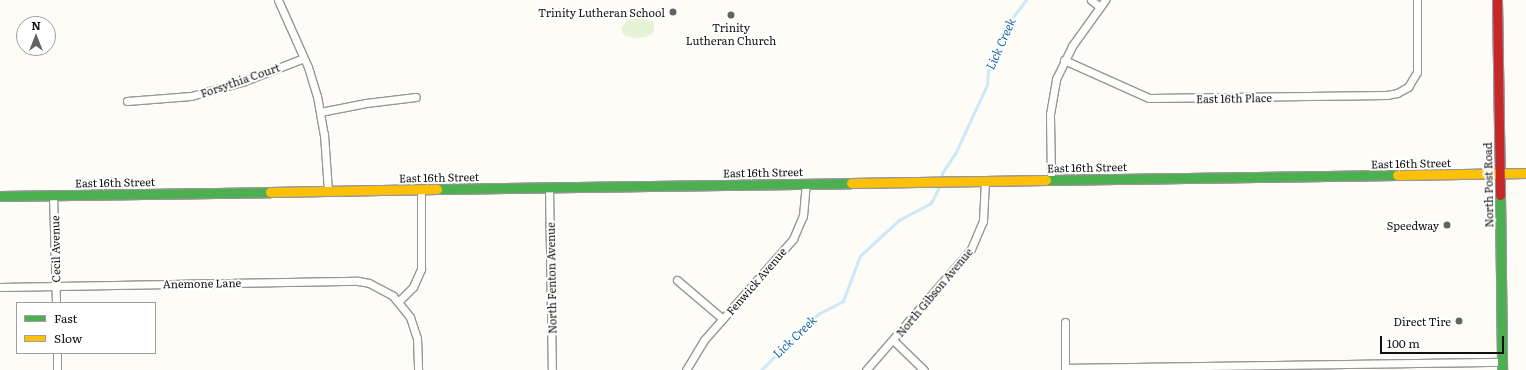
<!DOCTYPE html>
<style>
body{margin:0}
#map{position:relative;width:1526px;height:370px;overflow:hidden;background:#fdfcf7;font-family:Literata,serif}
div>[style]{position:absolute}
.green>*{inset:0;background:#e7f3d7}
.stream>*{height:2.5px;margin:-1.25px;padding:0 1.25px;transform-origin:1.25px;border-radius:1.25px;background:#cde8f7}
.roads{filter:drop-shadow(1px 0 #979795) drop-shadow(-1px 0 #979795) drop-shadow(0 1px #979795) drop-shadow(0 -1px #979795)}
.street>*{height:7px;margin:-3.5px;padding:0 3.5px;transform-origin:3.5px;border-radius:3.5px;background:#fffffe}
.fast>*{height:9px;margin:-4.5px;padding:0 4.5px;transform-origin:4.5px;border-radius:4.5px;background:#4caf50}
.slow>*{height:9px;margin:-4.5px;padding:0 4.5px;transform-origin:4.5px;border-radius:4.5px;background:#ffc107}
.jam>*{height:9px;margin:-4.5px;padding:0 4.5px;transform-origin:4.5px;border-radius:4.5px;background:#c62828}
.dots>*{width:11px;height:11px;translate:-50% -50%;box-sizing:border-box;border:2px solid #fff;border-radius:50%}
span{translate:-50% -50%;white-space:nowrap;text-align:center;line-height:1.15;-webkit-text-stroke:4px #fff;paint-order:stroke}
.poi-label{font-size:11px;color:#111}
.right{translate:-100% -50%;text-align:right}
.street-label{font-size:11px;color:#111}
.water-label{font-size:12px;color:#1768a6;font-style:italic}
.legend{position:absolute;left:16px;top:302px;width:140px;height:52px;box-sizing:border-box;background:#fff;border:1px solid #a0a0a0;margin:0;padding:5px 7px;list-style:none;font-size:12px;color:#111}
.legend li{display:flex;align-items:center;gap:8px;height:20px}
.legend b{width:20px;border:1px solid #a0a0a0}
.north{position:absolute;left:16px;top:16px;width:40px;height:40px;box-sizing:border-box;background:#fff;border:1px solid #a0a0a0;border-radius:50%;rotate:0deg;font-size:11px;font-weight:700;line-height:16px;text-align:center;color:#111}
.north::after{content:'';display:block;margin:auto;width:14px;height:18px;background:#646362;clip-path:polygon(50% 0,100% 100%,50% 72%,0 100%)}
.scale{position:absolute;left:1380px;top:336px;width:124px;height:18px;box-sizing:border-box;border:2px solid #111;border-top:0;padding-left:5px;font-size:12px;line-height:14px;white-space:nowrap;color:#111;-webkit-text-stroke:3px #fff;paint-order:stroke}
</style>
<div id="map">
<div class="green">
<i style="clip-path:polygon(629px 18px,653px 21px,654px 32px,646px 37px,635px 38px,626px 36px,622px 33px,622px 27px)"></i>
</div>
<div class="stream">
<i style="left:942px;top:178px;width:5px;rotate:-90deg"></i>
<i style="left:942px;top:173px;width:23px;rotate:-56deg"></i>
<i style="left:955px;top:154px;width:76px;rotate:-65.1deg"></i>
<i style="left:987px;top:85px;width:14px;rotate:-86deg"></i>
<i style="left:988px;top:71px;width:43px;rotate:-60.4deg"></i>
<i style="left:1009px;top:34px;width:13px;rotate:-86deg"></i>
<i style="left:1010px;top:21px;width:26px;rotate:-53deg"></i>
<i style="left:761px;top:370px;width:80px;rotate:-44.5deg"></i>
<i style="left:818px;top:314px;width:28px;rotate:-27deg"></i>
<i style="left:843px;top:301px;width:48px;rotate:-69.3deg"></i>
<i style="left:860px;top:256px;width:53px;rotate:-42.7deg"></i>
<i style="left:899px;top:220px;width:36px;rotate:-28deg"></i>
<i style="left:931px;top:203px;width:18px;rotate:-63deg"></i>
</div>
<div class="roads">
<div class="street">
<i style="left:278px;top:0;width:73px;rotate:65.9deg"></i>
<i style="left:308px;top:67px;width:30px;rotate:73deg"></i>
<i style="left:317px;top:96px;width:39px;rotate:80deg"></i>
<i style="left:324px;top:134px;width:57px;rotate:86deg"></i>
<i style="left:1091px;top:0;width:11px;rotate:38deg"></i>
<i style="left:1064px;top:60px;width:93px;rotate:24.1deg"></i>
<i style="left:1149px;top:98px;width:238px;rotate:-0.7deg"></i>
<i style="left:1387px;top:95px;width:10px;rotate:-11deg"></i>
<i style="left:1397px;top:93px;width:13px;rotate:-29deg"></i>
<i style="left:1408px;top:87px;width:17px;rotate:-59deg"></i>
<i style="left:1417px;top:72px;width:72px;rotate:-90deg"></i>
<i style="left:127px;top:101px;width:64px;rotate:-4.5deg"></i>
<i style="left:191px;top:96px;width:53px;rotate:-15.4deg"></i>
<i style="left:242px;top:82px;width:66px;rotate:-21.2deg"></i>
<i style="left:320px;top:112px;width:47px;rotate:-11.1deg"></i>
<i style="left:366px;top:103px;width:50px;rotate:-6.8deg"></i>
<i style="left:1051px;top:180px;width:66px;rotate:-90.9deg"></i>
<i style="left:1050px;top:114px;width:36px;rotate:-80deg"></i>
<i style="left:1056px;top:79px;width:37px;rotate:-64deg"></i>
<i style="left:1072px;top:46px;width:57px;rotate:-54.3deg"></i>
<i style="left:549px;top:187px;width:183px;rotate:89.1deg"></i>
<i style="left:53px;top:195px;width:108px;rotate:88.4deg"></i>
<i style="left:677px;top:280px;width:60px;rotate:40.3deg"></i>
<i style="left:0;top:287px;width:358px;rotate:-1deg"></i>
<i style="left:358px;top:281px;width:11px;rotate:10deg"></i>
<i style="left:369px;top:283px;width:27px;rotate:28deg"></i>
<i style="left:393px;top:296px;width:27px;rotate:51deg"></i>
<i style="left:410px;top:317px;width:22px;rotate:72deg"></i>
<i style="left:417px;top:338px;width:32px;rotate:88deg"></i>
<i style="left:399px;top:301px;width:20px;rotate:-45deg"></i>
<i style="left:413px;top:287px;width:20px;rotate:-66deg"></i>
<i style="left:421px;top:269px;width:80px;rotate:-90deg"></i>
<i style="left:1065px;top:322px;width:48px;rotate:90deg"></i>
<i style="left:893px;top:340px;width:43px;rotate:44.1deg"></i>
<i style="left:57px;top:353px;width:17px;rotate:90deg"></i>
<i style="left:1065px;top:368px;width:437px;rotate:-0.8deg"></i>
<i style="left:686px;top:370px;width:35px;rotate:-59deg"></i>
<i style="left:704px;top:340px;width:135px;rotate:-48.6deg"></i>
<i style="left:793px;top:239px;width:25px;rotate:-67deg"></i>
<i style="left:803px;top:216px;width:33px;rotate:-85deg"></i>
<i style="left:866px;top:370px;width:160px;rotate:-49deg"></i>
<i style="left:971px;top:249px;width:30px;rotate:-67deg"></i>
<i style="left:983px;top:221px;width:41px;rotate:-87.2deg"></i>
</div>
<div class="fast">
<i style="left:1046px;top:180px;width:351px;rotate:-0.8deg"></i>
<i style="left:437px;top:189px;width:414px;rotate:-0.8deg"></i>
<i style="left:1500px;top:195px;width:175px;rotate:89.3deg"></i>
<i style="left:0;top:196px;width:270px;rotate:-0.8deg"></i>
</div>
<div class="slow">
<i style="left:1397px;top:175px;width:129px;rotate:-0.9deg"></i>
<i style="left:851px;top:183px;width:195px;rotate:-0.9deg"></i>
<i style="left:270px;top:192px;width:167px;rotate:-1deg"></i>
</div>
<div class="jam">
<i style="left:1497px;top:0;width:195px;rotate:89.1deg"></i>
</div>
</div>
<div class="dots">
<i style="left:673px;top:12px;background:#646362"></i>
<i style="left:731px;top:15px;background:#646362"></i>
<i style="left:1447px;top:225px;background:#646362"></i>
<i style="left:1459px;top:321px;background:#646362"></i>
</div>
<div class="poi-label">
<span class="right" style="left:665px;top:12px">Trinity Lutheran School</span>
<span style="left:731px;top:34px">Trinity<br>Lutheran Church</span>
<span class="right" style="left:1439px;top:225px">Speedway</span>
<span class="right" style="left:1451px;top:321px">Direct Tire</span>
</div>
<div class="street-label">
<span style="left:240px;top:80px;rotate:-19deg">Forsythia Court</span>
<span style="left:1234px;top:98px;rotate:-1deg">East 16th Place</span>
<span style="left:1411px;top:163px;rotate:-1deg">East 16th Street</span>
<span style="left:1087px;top:167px;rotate:-1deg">East 16th Street</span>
<span style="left:763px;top:172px;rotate:-1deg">East 16th Street</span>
<span style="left:439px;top:177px;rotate:-1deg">East 16th Street</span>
<span style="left:115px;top:182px;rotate:-1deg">East 16th Street</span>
<span style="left:1488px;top:185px;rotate:-91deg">North Post Road</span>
<span style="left:55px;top:249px;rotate:-91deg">Cecil Avenue</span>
<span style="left:551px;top:278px;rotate:-91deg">North Fenton Avenue</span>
<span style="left:756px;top:281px;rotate:-49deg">Fenwick Avenue</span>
<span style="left:202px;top:283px;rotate:-1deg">Anemone Lane</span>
<span style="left:934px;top:292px;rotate:-50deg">North Gibson Avenue</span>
</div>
<div class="water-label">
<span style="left:1001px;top:44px;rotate:-66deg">Lick Creek</span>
<span style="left:795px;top:337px;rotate:-44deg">Lick Creek</span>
</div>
<ul class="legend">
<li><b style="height:5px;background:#4caf50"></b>Fast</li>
<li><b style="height:5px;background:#ffc107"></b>Slow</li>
</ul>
<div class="north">N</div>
<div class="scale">100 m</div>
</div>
